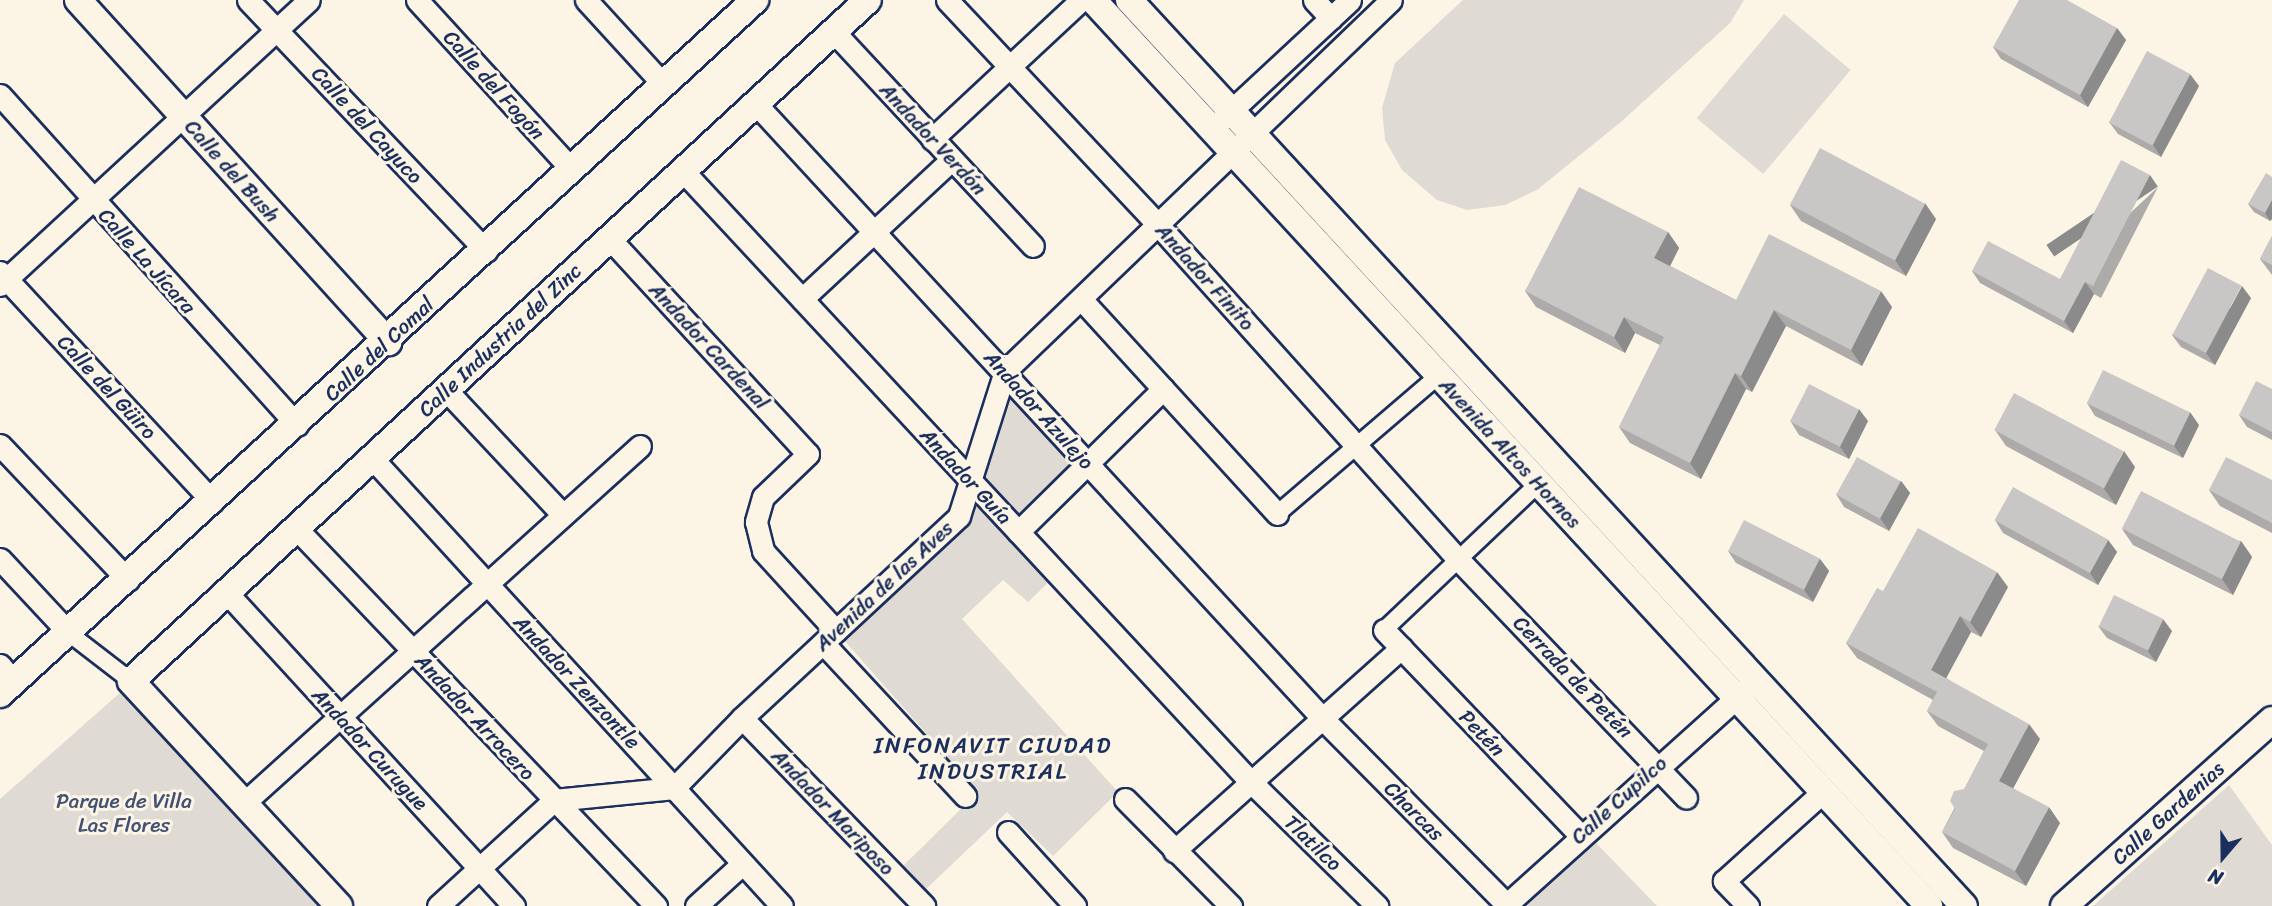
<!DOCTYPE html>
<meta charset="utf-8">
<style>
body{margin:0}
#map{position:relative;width:2272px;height:906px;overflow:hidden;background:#fcf5e5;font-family:Sriracha,sans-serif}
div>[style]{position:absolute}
.green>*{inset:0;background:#dfdbd4;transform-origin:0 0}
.roads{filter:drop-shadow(2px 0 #1b2f5e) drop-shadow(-2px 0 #1b2f5e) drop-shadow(0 2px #1b2f5e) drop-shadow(0 -2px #1b2f5e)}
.pedestrian>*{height:16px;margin:-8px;padding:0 8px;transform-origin:8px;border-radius:8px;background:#fcf5e5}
.minor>*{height:21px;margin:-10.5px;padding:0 10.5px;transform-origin:10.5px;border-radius:10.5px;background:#fcf5e5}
.tertiary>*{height:26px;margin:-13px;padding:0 13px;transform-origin:13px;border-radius:13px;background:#fcf5e5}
.wall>*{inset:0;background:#acabaa}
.shaded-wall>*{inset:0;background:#8c8b8b;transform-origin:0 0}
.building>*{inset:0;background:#c8c7c6;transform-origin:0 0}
span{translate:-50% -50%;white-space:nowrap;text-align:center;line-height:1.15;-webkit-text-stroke:6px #fcf5e5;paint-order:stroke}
.street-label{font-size:21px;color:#1b2f5e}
.park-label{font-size:21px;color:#425176}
.neighbourhood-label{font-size:23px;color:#1b2f5e;letter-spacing:2px}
.north{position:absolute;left:2188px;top:822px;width:70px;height:70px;-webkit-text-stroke:5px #fcf5e5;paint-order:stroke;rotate:200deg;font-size:19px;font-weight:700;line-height:28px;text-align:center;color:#1b2f5e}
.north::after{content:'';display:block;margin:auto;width:24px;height:32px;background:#1b2f5e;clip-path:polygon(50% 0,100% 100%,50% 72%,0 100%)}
</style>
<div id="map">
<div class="green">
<i style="clip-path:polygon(1463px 0,1744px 0,1730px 23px,1622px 121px,1537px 190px,1505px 205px,1467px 210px,1437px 200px,1402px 170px,1385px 140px,1382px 108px,1395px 63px)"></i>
<i style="left:1784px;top:14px;width:87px;height:136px;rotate:40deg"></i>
<i style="clip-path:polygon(1012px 395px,1085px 475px,1019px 545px,1051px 580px,1028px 602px,1003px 580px,962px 619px,1118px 792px,1053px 856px,1007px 812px,924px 891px,901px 868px,978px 792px,843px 639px,965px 524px)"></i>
<i style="clip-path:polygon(131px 683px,333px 906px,0 906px,0 799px)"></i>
<i style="clip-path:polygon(2229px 785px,2272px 845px,2272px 906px,2093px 906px)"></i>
<i style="clip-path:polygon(1596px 843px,1657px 906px,1526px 906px)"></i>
</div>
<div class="roads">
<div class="pedestrian">
<i style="left:1277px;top:514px;width:211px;rotate:-40.6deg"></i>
<i style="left:1384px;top:630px;width:214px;rotate:-43.5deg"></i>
<i style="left:70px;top:634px;width:77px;rotate:37.6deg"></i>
</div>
<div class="minor">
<i style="left:248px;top:0;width:346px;rotate:46.5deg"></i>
<i style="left:417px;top:0;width:230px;rotate:47.6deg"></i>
<i style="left:586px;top:0;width:115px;rotate:47.5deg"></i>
<i style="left:947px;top:0;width:310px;rotate:46.8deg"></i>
<i style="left:1159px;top:226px;width:448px;rotate:48.1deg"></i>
<i style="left:1458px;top:559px;width:330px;rotate:46.3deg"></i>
<i style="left:1314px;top:0;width:25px;rotate:47deg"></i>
<i style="left:834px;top:32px;width:292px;rotate:47.1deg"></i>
<i style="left:0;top:95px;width:444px;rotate:48deg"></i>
<i style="left:756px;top:104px;width:834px;rotate:47.33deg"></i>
<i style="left:1321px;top:717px;width:264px;rotate:45.3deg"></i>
<i style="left:1221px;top:120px;width:176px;rotate:-42.9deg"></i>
<i style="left:932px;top:139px;width:204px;rotate:-43deg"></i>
<i style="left:683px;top:171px;width:831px;rotate:47.1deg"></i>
<i style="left:1249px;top:780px;width:180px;rotate:44.5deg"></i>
<i style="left:610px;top:239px;width:292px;rotate:47.4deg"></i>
<i style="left:808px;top:454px;width:62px;rotate:136.3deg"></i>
<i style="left:763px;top:497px;width:26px;rotate:106deg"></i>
<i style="left:756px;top:522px;width:30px;rotate:76deg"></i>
<i style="left:763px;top:551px;width:108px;rotate:47.6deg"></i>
<i style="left:0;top:272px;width:313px;rotate:47.2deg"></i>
<i style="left:0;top:285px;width:420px;rotate:-42.7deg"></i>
<i style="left:802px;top:299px;width:204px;rotate:-43deg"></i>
<i style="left:1081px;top:299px;width:291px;rotate:47.6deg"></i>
<i style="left:446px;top:390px;width:171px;rotate:46.9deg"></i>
<i style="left:0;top:445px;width:186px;rotate:46.5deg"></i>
<i style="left:372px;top:458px;width:607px;rotate:47.54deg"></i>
<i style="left:294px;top:526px;width:525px;rotate:46.39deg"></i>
<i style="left:1018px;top:532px;width:204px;rotate:-44.6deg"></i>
<i style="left:0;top:559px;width:103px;rotate:47deg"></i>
<i style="left:227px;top:593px;width:425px;rotate:47.5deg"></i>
<i style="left:1384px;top:630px;width:284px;rotate:46.3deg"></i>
<i style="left:823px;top:643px;width:209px;rotate:47.1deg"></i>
<i style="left:0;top:665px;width:22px;rotate:51deg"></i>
<i style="left:742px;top:718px;width:262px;rotate:45.9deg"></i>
<i style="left:1125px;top:799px;width:151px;rotate:45.3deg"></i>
<i style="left:244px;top:803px;width:533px;rotate:-42.04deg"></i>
<i style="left:1008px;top:832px;width:100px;rotate:47.8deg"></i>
<i style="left:1174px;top:851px;width:305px;rotate:-41.8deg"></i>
<i style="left:438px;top:906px;width:157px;rotate:-42.4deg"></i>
<i style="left:554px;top:800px;width:121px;rotate:-5.7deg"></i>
<i style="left:674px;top:788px;width:98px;rotate:-45.8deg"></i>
<i style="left:742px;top:718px;width:296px;rotate:-42.9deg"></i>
<i style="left:959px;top:516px;width:152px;rotate:-72.4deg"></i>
<i style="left:1005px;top:371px;width:535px;rotate:-43.86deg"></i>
<i style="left:696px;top:906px;width:62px;rotate:-42.4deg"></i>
<i style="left:1505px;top:906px;width:327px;rotate:-42deg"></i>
<i style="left:1748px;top:906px;width:35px;rotate:-134deg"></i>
<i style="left:1724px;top:881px;width:135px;rotate:-42deg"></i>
</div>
<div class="tertiary">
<i style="left:78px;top:0;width:462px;rotate:47.8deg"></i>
<i style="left:1093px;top:0;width:1233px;rotate:47.3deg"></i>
<i style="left:1129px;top:0;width:1232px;rotate:47.34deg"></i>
<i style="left:0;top:694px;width:1026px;rotate:-42.59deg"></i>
<i style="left:339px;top:906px;width:306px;rotate:-132.8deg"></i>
<i style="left:131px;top:681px;width:1003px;rotate:-42.74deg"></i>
<i style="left:2064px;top:906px;width:279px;rotate:-41.8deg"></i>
</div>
</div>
<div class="wall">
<i style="clip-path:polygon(2117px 28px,2126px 40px,2088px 107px,2001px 59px,1993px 47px)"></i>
<i style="clip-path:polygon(2199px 86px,2161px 157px,2118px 134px,2109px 122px)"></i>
<i style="clip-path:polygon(2272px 177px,2272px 219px,2270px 221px,2254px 212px,2248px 204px)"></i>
<i style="clip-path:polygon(2158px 187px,2101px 298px,2094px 294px,2073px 333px,1980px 283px,1972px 271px,2060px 279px)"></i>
<i style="clip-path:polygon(1790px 205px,1936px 219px,1906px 276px,1801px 221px)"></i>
<i style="clip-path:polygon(1668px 232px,1679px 248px,1670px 266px,1736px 300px,1892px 307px,1862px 366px,1786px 326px,1752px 392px,1746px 389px,1701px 479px,1630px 443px,1619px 427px,1660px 345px,1635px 333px,1625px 353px,1536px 307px,1525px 291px)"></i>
<i style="clip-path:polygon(2272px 236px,2272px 275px,2260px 259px)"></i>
<i style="clip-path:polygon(2251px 298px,2215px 365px,2181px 347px,2172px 335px)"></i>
<i style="clip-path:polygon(2272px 389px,2272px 440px,2247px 427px,2239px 415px)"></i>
<i style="clip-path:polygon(2087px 403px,2199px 425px,2183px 458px,2095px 416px)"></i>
<i style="clip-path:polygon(1868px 421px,1849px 459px,1799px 435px,1791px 422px)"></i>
<i style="clip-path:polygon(1995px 430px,2135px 467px,2116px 505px,2006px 446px)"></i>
<i style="clip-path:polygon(2272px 480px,2272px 533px,2220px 506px,2209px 490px)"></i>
<i style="clip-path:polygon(1901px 481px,1910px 493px,1889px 531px,1844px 507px,1836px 494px)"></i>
<i style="clip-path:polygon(1995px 520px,2108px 540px,2117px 552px,2098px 585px,2003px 533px)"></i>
<i style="clip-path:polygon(2122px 529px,2241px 541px,2252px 557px,2233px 595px,2133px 545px)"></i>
<i style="clip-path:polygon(1728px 551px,1820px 559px,1829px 571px,1813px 602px,1736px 563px)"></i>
<i style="clip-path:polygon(2008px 587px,1981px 637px,1971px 632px,1946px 678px,2040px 739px,2013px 788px,2060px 823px,2026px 886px,1953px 848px,1942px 832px,1984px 751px,1938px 726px,1927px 711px,1933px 700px,1857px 658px,1846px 643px,1883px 591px)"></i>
<i style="clip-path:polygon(2098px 626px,2172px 631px,2156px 662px,2107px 638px)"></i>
</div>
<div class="shaded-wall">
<i style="clip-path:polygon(2117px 28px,2126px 40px,2088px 107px,2080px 95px)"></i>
<i style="clip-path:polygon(2190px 74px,2199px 86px,2161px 157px,2153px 145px)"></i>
<i style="left:2150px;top:175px;width:14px;height:125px;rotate:56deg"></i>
<i style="clip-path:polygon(2272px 200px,2272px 219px,2270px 221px,2265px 213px)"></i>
<i style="clip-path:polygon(1925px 203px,1936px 219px,1906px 276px,1895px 260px)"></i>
<i style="clip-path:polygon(1668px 232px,1679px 248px,1666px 274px,1654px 258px)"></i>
<i style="clip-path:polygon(2085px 282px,2094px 294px,2073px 333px,2064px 321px)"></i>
<i style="clip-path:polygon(2242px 286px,2251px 298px,2215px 365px,2206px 353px)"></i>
<i style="clip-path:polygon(1881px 291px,1892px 307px,1862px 366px,1851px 350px)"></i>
<i style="clip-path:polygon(1774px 310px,1786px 326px,1752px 392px,1741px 376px)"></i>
<i style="clip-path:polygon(1624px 317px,1635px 333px,1625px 353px,1614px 337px)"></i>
<i style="clip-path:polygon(1735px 373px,1746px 389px,1701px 479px,1690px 463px)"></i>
<i style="clip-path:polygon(1859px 409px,1868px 421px,1849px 459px,1840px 447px)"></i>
<i style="clip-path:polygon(2190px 412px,2199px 425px,2183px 458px,2174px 446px)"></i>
<i style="clip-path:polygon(2124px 451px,2135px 467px,2116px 505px,2104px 489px)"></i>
<i style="clip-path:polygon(1901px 481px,1910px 493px,1889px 531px,1880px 518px)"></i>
<i style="clip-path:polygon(2108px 540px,2117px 552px,2098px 585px,2090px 573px)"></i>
<i style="clip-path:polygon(2241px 541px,2252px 557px,2233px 595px,2222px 579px)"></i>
<i style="clip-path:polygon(1820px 559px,1829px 571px,1813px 602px,1804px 590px)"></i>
<i style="clip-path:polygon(1997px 572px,2008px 587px,1981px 637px,1970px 622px)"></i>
<i style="clip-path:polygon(1960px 616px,1971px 632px,1942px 686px,1931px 670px)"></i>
<i style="clip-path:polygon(2163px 619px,2172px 631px,2156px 662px,2147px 650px)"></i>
<i style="clip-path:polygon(2029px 724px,2040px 739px,2009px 796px,1999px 781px)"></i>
<i style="clip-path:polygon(2049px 807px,2060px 823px,2026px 886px,2015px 871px)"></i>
</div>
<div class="building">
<i style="clip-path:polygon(2019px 0,2067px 0,2117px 28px,2080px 95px,1993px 47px)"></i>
<i style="left:2147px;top:51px;width:49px;height:81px;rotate:28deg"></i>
<i style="left:1820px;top:148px;width:119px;height:64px;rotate:28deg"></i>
<i style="clip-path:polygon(2121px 160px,2150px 175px,2093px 286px,2085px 282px,2064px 321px,1972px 271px,1988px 241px,2060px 279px)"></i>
<i style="clip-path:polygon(2266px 173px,2272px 177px,2272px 200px,2265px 213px,2248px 204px)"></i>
<i style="clip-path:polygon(1579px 187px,1668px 232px,1654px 258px,1736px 300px,1769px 234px,1881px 291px,1851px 350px,1774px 310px,1741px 376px,1735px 373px,1690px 463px,1619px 427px,1664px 337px,1624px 317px,1614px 337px,1525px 291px)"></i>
<i style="clip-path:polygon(2272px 236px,2272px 265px,2260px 259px)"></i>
<i style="left:2208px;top:268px;width:38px;height:76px;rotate:28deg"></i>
<i style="left:2103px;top:370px;width:97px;height:37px;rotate:26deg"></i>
<i style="clip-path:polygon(2256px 381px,2272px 389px,2272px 432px,2239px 415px)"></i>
<i style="left:1809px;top:384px;width:56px;height:42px;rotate:27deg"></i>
<i style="left:2014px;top:393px;width:124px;height:42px;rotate:28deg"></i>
<i style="left:1857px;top:457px;width:50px;height:43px;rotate:29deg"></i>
<i style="clip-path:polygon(2226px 457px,2272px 480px,2272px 523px,2209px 490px)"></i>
<i style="left:2013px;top:487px;width:109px;height:38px;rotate:29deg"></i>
<i style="left:2141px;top:491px;width:112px;height:42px;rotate:27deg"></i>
<i style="left:1744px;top:520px;width:85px;height:35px;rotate:27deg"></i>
<i style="clip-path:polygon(1918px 528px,1997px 572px,1970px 622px,1960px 616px,1931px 670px,2029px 724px,1999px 781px,2049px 807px,2015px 871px,1942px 832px,1955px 809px,1950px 801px,1954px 791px,1964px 789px,1988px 744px,1927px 711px,1937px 692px,1846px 643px,1877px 588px,1883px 591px)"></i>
<i style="left:2114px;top:595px;width:55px;height:35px;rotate:26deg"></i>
</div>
<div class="street-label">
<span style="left:494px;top:85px;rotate:48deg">Calle del Fogón</span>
<span style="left:367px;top:125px;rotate:47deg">Calle del Cayuco</span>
<span style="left:933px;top:139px;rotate:47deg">Andador Verdón</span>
<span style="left:232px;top:171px;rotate:48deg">Calle del Bush</span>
<span style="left:147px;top:261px;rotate:48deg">Calle La Jícara</span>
<span style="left:1205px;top:277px;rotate:48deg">Andador Finito</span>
<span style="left:500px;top:340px;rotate:-43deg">Calle Industria del Zinc</span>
<span style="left:709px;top:346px;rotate:47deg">Andador Cardenal</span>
<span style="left:379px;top:349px;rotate:-43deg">Calle del Comal</span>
<span style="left:107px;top:387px;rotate:47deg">Calle del Güiro</span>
<span style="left:1039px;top:410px;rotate:48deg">Andador Azulejo</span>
<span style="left:1510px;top:453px;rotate:47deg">Avenida Altos Hornos</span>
<span style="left:966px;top:476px;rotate:47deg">Andador Guía</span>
<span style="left:884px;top:586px;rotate:-43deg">Avenida de las Aves</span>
<span style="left:1573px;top:677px;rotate:46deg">Cerrada de Petén</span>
<span style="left:577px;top:682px;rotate:47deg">Andador Zenzontle</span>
<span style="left:475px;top:717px;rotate:47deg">Andador Arrocero</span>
<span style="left:1482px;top:733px;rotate:46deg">Petén</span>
<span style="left:370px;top:749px;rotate:47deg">Andador Curugue</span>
<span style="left:1619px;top:800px;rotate:-42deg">Calle Cupilco</span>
<span style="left:1414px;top:811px;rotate:45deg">Charcas</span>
<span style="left:833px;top:812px;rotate:46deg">Andador Mariposo</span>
<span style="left:2168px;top:813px;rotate:-42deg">Calle Gardenias</span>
<span style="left:1313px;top:843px;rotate:44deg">Tlatilco</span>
</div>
<div class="park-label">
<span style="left:124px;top:813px">Parque de Villa<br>Las Flores</span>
</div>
<div class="neighbourhood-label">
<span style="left:993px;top:759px">INFONAVIT CIUDAD<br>INDUSTRIAL</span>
</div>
<div class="north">N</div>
</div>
